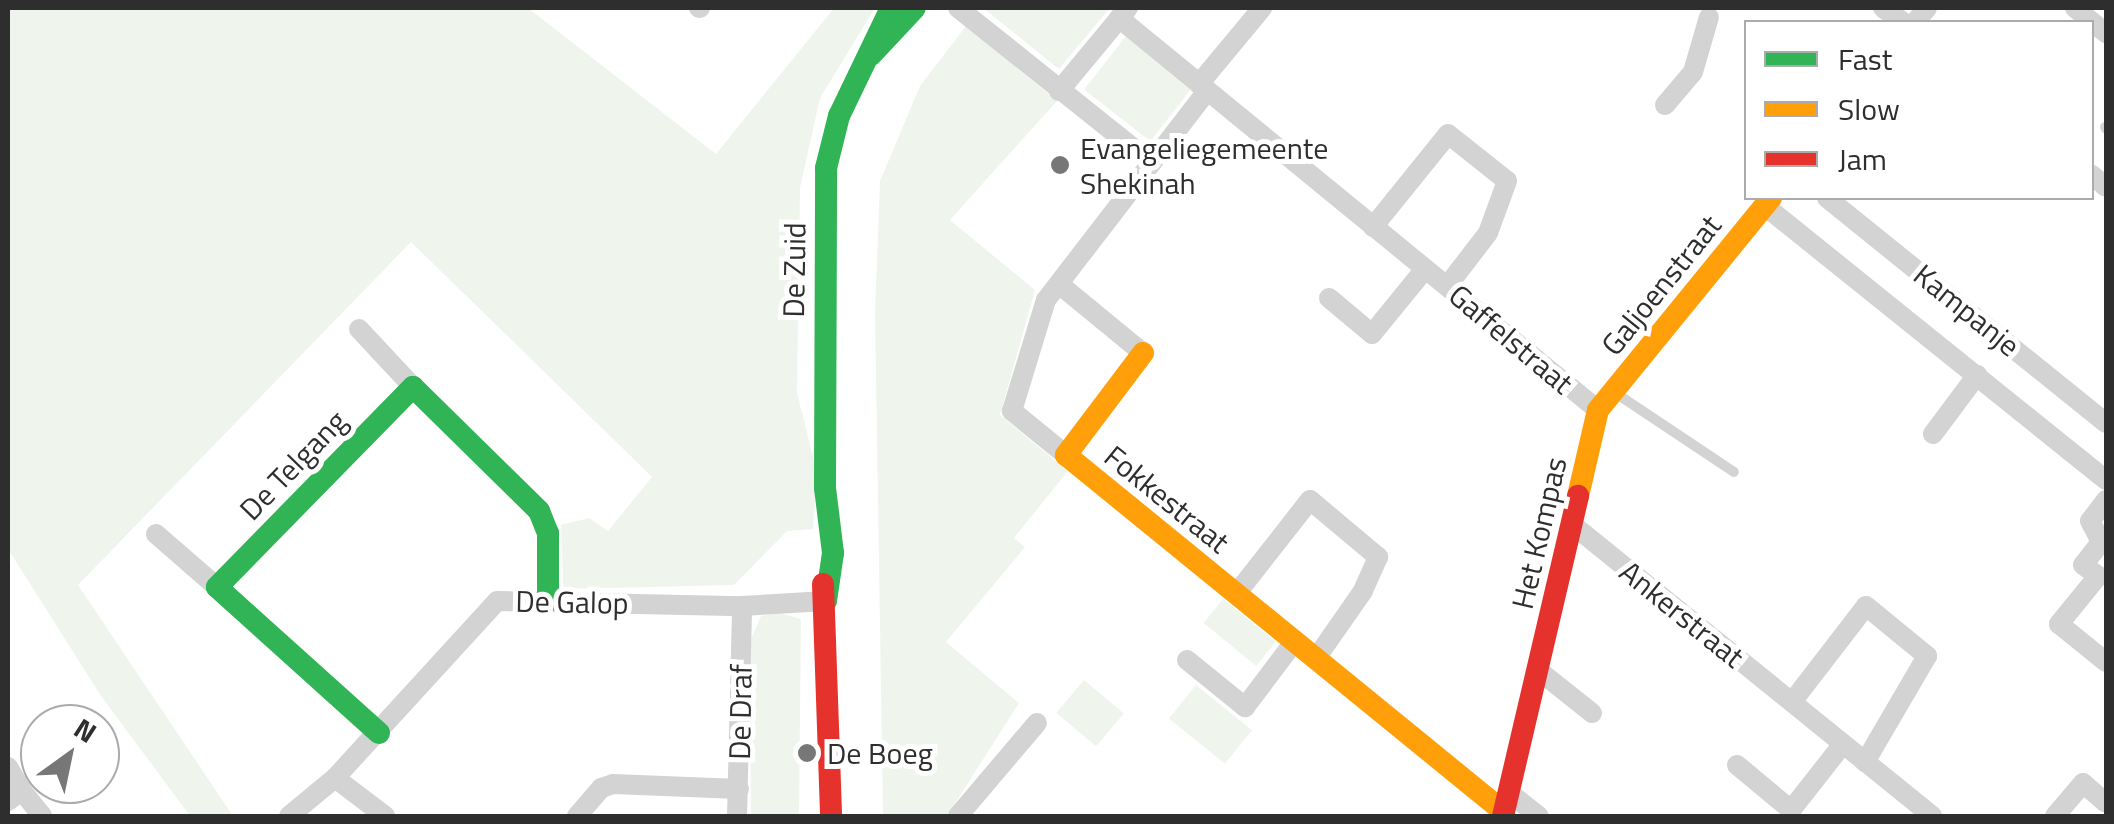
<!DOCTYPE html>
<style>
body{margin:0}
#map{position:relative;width:2114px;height:824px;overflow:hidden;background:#fff;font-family:"Titillium Web",sans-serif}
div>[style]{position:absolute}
.green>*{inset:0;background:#eff5ec;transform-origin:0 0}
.lane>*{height:10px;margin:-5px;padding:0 5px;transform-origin:5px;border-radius:5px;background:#d3d3d3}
.street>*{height:20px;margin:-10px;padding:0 10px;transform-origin:10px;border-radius:10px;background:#d3d3d3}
.fast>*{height:22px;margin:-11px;padding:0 11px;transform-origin:11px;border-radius:11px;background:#30b455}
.slow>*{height:22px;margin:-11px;padding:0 11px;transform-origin:11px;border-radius:11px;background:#ff9f0a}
.jam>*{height:22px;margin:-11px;padding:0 11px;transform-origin:11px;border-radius:11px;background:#e5322d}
.dots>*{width:28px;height:28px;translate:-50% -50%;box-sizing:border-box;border:5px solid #fff;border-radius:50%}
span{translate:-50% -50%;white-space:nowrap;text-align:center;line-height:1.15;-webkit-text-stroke:10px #fff;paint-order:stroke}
.poi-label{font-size:30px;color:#2e2e2e}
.left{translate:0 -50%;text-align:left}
.street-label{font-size:30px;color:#2e2e2e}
.frame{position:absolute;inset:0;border:10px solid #2e2e2e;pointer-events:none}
.legend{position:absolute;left:1744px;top:20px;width:350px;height:180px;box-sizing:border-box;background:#fff;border:2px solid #ababab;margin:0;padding:12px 18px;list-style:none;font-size:30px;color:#2e2e2e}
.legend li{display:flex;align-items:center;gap:20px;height:50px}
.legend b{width:50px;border:2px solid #ababab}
.north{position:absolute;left:20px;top:704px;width:100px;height:100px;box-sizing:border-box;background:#fff;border:2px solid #ababab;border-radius:50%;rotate:33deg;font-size:28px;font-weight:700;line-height:40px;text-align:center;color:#2e2e2e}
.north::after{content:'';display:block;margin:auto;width:35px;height:45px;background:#777;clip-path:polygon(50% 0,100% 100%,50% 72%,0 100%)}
</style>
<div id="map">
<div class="green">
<i style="clip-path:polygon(8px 8px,528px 8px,716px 154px,834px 8px,875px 8px,820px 98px,800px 188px,797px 393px,817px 473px,813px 529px,787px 531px,734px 585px,563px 589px,561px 525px,589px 518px,608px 531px,652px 477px,411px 242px,78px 585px,233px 816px,190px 816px,101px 696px,8px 549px)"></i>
<i style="clip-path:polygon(983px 8px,1110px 8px,1059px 69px)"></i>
<i style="clip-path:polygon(966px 26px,1057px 101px,950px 220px,1035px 290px,1000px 415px,1068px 471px,1014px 538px,1025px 547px,946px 642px,1019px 703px,947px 816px,883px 816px,875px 313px,880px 181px,920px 86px)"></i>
<i style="left:1126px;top:36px;width:84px;height:68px;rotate:38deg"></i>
<i style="left:1223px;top:599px;width:68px;height:31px;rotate:39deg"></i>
<i style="clip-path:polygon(779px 613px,801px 619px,799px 816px,751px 816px,749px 644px,761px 616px)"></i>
<i style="left:1084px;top:680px;width:52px;height:43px;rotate:40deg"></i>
<i style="left:1196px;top:685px;width:72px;height:43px;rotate:39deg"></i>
</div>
<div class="lane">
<i style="left:2105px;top:127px;width:2px;rotate:63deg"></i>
<i style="left:1614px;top:392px;width:144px;rotate:33.7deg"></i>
</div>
<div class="street">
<i style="left:699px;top:8px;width:1px"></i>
<i style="left:958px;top:8px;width:248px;rotate:38.6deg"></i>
<i style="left:1883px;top:8px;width:24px;rotate:35deg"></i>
<i style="left:2075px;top:8px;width:40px;rotate:39deg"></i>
<i style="left:1119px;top:18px;width:619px;rotate:39.3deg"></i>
<i style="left:1915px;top:22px;width:18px;rotate:-49deg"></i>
<i style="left:1199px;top:84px;width:99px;rotate:-50.3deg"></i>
<i style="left:1059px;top:91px;width:108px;rotate:-50.3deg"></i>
<i style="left:1665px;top:105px;width:43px;rotate:-49.7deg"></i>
<i style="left:1693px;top:72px;width:57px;rotate:-73.8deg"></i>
<i style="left:2092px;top:175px;width:18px;rotate:41deg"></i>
<i style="left:1827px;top:198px;width:358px;rotate:38.9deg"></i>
<i style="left:1765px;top:206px;width:437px;rotate:38.8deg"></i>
<i style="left:1373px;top:227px;width:119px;rotate:-51.1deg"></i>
<i style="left:1448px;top:134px;width:75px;rotate:38.5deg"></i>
<i style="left:1507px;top:181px;width:55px;rotate:110.1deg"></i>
<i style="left:1488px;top:233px;width:66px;rotate:127.6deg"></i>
<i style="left:1059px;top:284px;width:109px;rotate:39.4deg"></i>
<i style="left:1329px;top:298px;width:56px;rotate:39.9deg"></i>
<i style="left:1372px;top:334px;width:84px;rotate:-50.8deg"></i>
<i style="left:359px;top:329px;width:79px;rotate:47deg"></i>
<i style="left:1933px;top:434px;width:74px;rotate:-53.3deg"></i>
<i style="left:1066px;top:455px;width:70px;rotate:-140.8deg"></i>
<i style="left:1012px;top:411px;width:116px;rotate:-73deg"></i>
<i style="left:1046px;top:300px;width:264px;rotate:-52.4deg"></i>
<i style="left:2106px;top:500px;width:26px;rotate:127deg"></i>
<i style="left:2090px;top:521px;width:24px;rotate:62deg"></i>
<i style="left:2101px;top:542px;width:29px;rotate:128deg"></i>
<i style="left:2083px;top:565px;width:19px;rotate:36deg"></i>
<i style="left:2098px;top:576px;width:62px;rotate:129.1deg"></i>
<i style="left:2059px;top:624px;width:60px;rotate:39deg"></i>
<i style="left:1573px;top:525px;width:462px;rotate:39deg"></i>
<i style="left:156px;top:534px;width:81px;rotate:41deg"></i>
<i style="left:1237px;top:593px;width:118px;rotate:-51.9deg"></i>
<i style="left:1310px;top:500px;width:89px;rotate:40deg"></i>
<i style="left:1378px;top:557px;width:37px;rotate:114deg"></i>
<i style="left:1363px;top:591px;width:80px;rotate:124.9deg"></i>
<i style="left:1187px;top:660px;width:75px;rotate:39deg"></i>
<i style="left:1245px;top:707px;width:83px;rotate:-52.9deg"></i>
<i style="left:1538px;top:670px;width:69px;rotate:38.5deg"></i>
<i style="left:1792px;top:702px;width:121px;rotate:-52.4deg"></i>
<i style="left:1866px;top:606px;width:79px;rotate:39.3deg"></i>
<i style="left:1927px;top:656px;width:123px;rotate:120.3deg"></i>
<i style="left:1737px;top:765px;width:70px;rotate:39.8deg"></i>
<i style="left:1791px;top:810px;width:84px;rotate:-51.8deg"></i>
<i style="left:8px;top:767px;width:28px;rotate:60deg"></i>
<i style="left:335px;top:778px;width:63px;rotate:37.2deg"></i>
<i style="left:1508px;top:792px;width:39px;rotate:38deg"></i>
<i style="left:8px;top:801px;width:17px;rotate:-36deg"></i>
<i style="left:22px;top:791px;width:32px;rotate:51deg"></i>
<i style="left:289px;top:816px;width:60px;rotate:-39.6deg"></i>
<i style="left:335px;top:778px;width:240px;rotate:-47.5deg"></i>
<i style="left:497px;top:601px;width:245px;rotate:1.2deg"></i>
<i style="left:742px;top:606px;width:84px;rotate:-3.4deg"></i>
<i style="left:577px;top:816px;width:37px;rotate:-49deg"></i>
<i style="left:601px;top:788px;width:13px;rotate:-18deg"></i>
<i style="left:613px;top:784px;width:126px;rotate:2.3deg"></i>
<i style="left:737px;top:816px;width:210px;rotate:-88.6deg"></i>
<i style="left:958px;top:816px;width:122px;rotate:-49.7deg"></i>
<i style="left:2055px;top:816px;width:43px;rotate:-49.7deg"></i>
<i style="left:2083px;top:783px;width:30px;rotate:41deg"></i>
</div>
<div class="fast">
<i style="left:871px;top:55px;width:64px;rotate:-46.9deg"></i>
<i style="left:826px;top:601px;width:49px;rotate:-81.7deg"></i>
<i style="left:833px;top:553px;width:65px;rotate:-97deg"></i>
<i style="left:825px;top:488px;width:320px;rotate:-89.8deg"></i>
<i style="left:826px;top:168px;width:54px;rotate:-76deg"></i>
<i style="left:839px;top:116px;width:120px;rotate:-64.3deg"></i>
<i style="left:379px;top:733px;width:218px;rotate:-138deg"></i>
<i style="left:217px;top:587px;width:280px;rotate:-45.6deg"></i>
<i style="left:413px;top:387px;width:177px;rotate:44.5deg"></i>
<i style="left:539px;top:511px;width:24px;rotate:68deg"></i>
<i style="left:548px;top:533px;width:68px;rotate:90deg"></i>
</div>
<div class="slow">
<i style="left:1143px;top:353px;width:128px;rotate:127deg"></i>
<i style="left:1066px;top:455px;width:565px;rotate:39.18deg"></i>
<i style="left:1578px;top:496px;width:88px;rotate:-76.9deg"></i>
<i style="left:1598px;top:410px;width:274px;rotate:-50.8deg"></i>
</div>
<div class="jam">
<i style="left:823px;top:584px;width:232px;rotate:88deg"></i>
<i style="left:1503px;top:816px;width:329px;rotate:-76.8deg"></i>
</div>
<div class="dots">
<i style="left:1060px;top:165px;background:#777"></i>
<i style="left:807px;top:753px;background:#777"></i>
</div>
<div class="poi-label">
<span class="left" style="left:1080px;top:165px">Evangeliegemeente<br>Shekinah</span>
<span class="left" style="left:827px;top:753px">De Boeg</span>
</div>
<div class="street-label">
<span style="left:794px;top:270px;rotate:-89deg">De Zuid</span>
<span style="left:1661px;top:285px;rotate:-51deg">Galjoenstraat</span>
<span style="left:1967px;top:310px;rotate:39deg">Kampanje</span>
<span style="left:1511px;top:339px;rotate:40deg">Gaffelstraat</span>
<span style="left:293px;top:465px;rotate:-46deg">De Telgang</span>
<span style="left:1167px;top:499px;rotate:39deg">Fokkestraat</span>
<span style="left:1539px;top:533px;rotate:-77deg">Het Kompas</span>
<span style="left:572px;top:602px;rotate:1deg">De Galop</span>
<span style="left:1682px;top:614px;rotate:39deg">Ankerstraat</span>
<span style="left:740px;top:712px;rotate:-89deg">De Draf</span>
</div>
<div class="frame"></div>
<ul class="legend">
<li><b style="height:12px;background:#30b455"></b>Fast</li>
<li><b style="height:12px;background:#ff9f0a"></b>Slow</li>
<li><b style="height:12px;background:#e5322d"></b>Jam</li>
</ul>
<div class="north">N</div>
</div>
